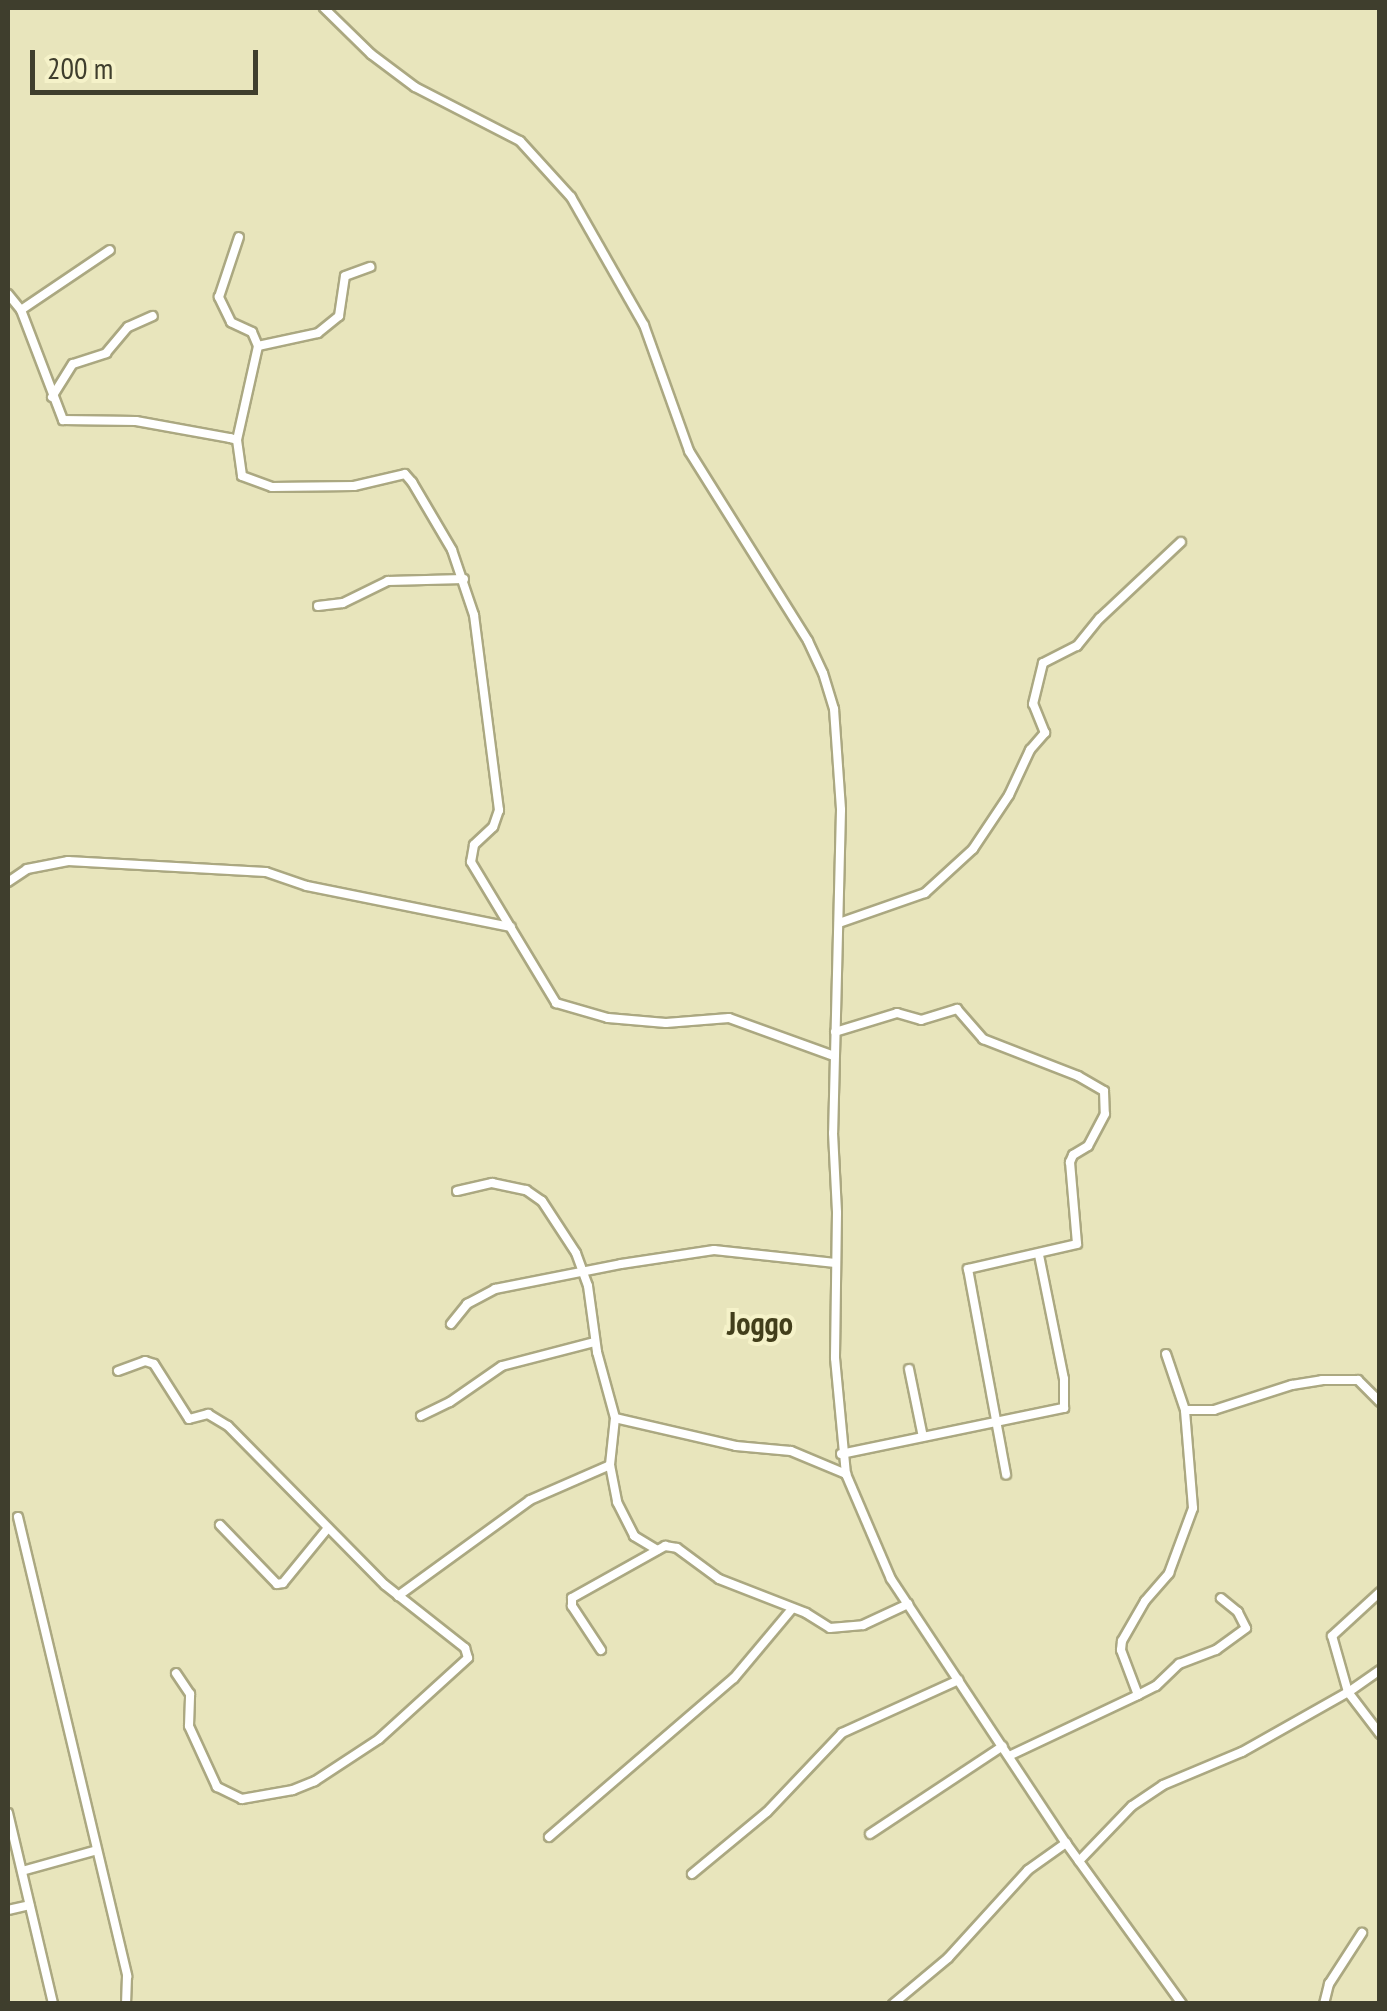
<!DOCTYPE html>
<style>
body{margin:0}
#map{position:relative;width:1387px;height:2011px;overflow:hidden;background:#e8e5bc;font-family:"PT Sans Narrow",sans-serif}
div>[style]{position:absolute}
.roads{filter:drop-shadow(2px 0 #aba881) drop-shadow(-2px 0 #aba881) drop-shadow(0 2px #aba881) drop-shadow(0 -2px #aba881)}
.minor>*{height:8px;margin:-4px;padding:0 4px;transform-origin:4px;border-radius:4px;background:#fff}
span{translate:-50% -50%;white-space:nowrap;text-align:center;line-height:1.15;-webkit-text-stroke:8px #f5f2c9;paint-order:stroke}
.quarter-label{font-size:32px;color:#423e1b;font-weight:700}
.frame{position:absolute;inset:0;border:10px solid #3f3e2d;pointer-events:none}
.scale{position:absolute;left:30px;top:50px;width:228px;height:45px;box-sizing:border-box;border:5px solid #3f3e2d;border-top:0;padding-left:12px;font-size:30px;line-height:35px;white-space:nowrap;color:#3f3e2d;-webkit-text-stroke:8px #f5f2c9;paint-order:stroke}
</style>
<div id="map">
<div class="roads">
<div class="minor">
<i style="left:324px;top:8px;width:66px;rotate:44.4deg"></i>
<i style="left:371px;top:54px;width:55px;rotate:36.9deg"></i>
<i style="left:415px;top:87px;width:118px;rotate:27.2deg"></i>
<i style="left:520px;top:141px;width:76px;rotate:47.7deg"></i>
<i style="left:571px;top:197px;width:147px;rotate:60.3deg"></i>
<i style="left:644px;top:325px;width:134px;rotate:70.3deg"></i>
<i style="left:689px;top:451px;width:224px;rotate:57.9deg"></i>
<i style="left:808px;top:641px;width:35px;rotate:65deg"></i>
<i style="left:823px;top:673px;width:38px;rotate:73deg"></i>
<i style="left:834px;top:709px;width:101px;rotate:86deg"></i>
<i style="left:841px;top:810px;width:323px;rotate:91.4deg"></i>
<i style="left:833px;top:1133px;width:80px;rotate:87.1deg"></i>
<i style="left:837px;top:1213px;width:145px;rotate:90.8deg"></i>
<i style="left:835px;top:1358px;width:117px;rotate:84.6deg"></i>
<i style="left:846px;top:1474px;width:114px;rotate:66.8deg"></i>
<i style="left:891px;top:1579px;width:317px;rotate:56.5deg"></i>
<i style="left:1066px;top:1843px;width:198px;rotate:54.2deg"></i>
<i style="left:8px;top:294px;width:21px;rotate:51deg"></i>
<i style="left:21px;top:310px;width:118px;rotate:69.1deg"></i>
<i style="left:63px;top:420px;width:73px;rotate:0.8deg"></i>
<i style="left:136px;top:421px;width:96px;rotate:10.3deg"></i>
<i style="left:230px;top:438px;width:7px;rotate:16deg"></i>
<i style="left:237px;top:440px;width:36px;rotate:82deg"></i>
<i style="left:242px;top:476px;width:32px;rotate:20deg"></i>
<i style="left:272px;top:487px;width:82px;rotate:-0.7deg"></i>
<i style="left:354px;top:486px;width:52px;rotate:-13.2deg"></i>
<i style="left:405px;top:474px;width:11px;rotate:49deg"></i>
<i style="left:412px;top:482px;width:79px;rotate:59.5deg"></i>
<i style="left:452px;top:550px;width:69px;rotate:71.3deg"></i>
<i style="left:474px;top:615px;width:197px;rotate:82.7deg"></i>
<i style="left:499px;top:810px;width:18px;rotate:109deg"></i>
<i style="left:493px;top:827px;width:26px;rotate:137deg"></i>
<i style="left:474px;top:845px;width:17px;rotate:100deg"></i>
<i style="left:471px;top:862px;width:165px;rotate:58.9deg"></i>
<i style="left:556px;top:1003px;width:54px;rotate:16.1deg"></i>
<i style="left:608px;top:1018px;width:58px;rotate:4.9deg"></i>
<i style="left:666px;top:1023px;width:63px;rotate:-4.5deg"></i>
<i style="left:729px;top:1018px;width:112px;rotate:19.9deg"></i>
<i style="left:21px;top:310px;width:107px;rotate:-34deg"></i>
<i style="left:258px;top:346px;width:61px;rotate:-12.2deg"></i>
<i style="left:318px;top:333px;width:27px;rotate:-39deg"></i>
<i style="left:339px;top:316px;width:40px;rotate:-81.5deg"></i>
<i style="left:345px;top:276px;width:27px;rotate:-20deg"></i>
<i style="left:52px;top:397px;width:39px;rotate:-58deg"></i>
<i style="left:73px;top:364px;width:35px;rotate:-18deg"></i>
<i style="left:106px;top:353px;width:34px;rotate:-50deg"></i>
<i style="left:128px;top:327px;width:27px;rotate:-24deg"></i>
<i style="left:237px;top:440px;width:96px;rotate:-77.4deg"></i>
<i style="left:258px;top:346px;width:15px;rotate:-113deg"></i>
<i style="left:252px;top:332px;width:23px;rotate:-155deg"></i>
<i style="left:231px;top:322px;width:28px;rotate:-116deg"></i>
<i style="left:219px;top:297px;width:63px;rotate:-71.6deg"></i>
<i style="left:318px;top:606px;width:25px;rotate:-7deg"></i>
<i style="left:343px;top:603px;width:50px;rotate:-26.1deg"></i>
<i style="left:388px;top:581px;width:76px;rotate:-1.5deg"></i>
<i style="left:8px;top:882px;width:23px;rotate:-34deg"></i>
<i style="left:27px;top:869px;width:42px;rotate:-11deg"></i>
<i style="left:68px;top:861px;width:198px;rotate:3.2deg"></i>
<i style="left:266px;top:872px;width:43px;rotate:18.9deg"></i>
<i style="left:307px;top:886px;width:208px;rotate:11.4deg"></i>
<i style="left:839px;top:923px;width:91px;rotate:-19.2deg"></i>
<i style="left:925px;top:893px;width:65px;rotate:-42.5deg"></i>
<i style="left:973px;top:849px;width:65px;rotate:-56.3deg"></i>
<i style="left:1009px;top:795px;width:50px;rotate:-65deg"></i>
<i style="left:1030px;top:750px;width:23px;rotate:-49deg"></i>
<i style="left:1045px;top:733px;width:31px;rotate:-112deg"></i>
<i style="left:1033px;top:704px;width:42px;rotate:-76.3deg"></i>
<i style="left:1043px;top:663px;width:38px;rotate:-27deg"></i>
<i style="left:1077px;top:646px;width:36px;rotate:-51deg"></i>
<i style="left:1100px;top:618px;width:111px;rotate:-43.2deg"></i>
<i style="left:835px;top:1032px;width:65px;rotate:-17deg"></i>
<i style="left:897px;top:1013px;width:25px;rotate:16deg"></i>
<i style="left:921px;top:1020px;width:38px;rotate:-17deg"></i>
<i style="left:957px;top:1009px;width:40px;rotate:49deg"></i>
<i style="left:983px;top:1039px;width:102px;rotate:21.3deg"></i>
<i style="left:1078px;top:1076px;width:30px;rotate:30deg"></i>
<i style="left:1104px;top:1091px;width:23px;rotate:88deg"></i>
<i style="left:1105px;top:1114px;width:36px;rotate:118deg"></i>
<i style="left:1088px;top:1146px;width:17px;rotate:149deg"></i>
<i style="left:1073px;top:1155px;width:8px;rotate:113deg"></i>
<i style="left:1070px;top:1162px;width:82px;rotate:85.1deg"></i>
<i style="left:1077px;top:1244px;width:112px;rotate:167.1deg"></i>
<i style="left:968px;top:1269px;width:209px;rotate:79.5deg"></i>
<i style="left:457px;top:1191px;width:36px;rotate:-13deg"></i>
<i style="left:492px;top:1183px;width:35px;rotate:12deg"></i>
<i style="left:526px;top:1190px;width:19px;rotate:35deg"></i>
<i style="left:542px;top:1201px;width:62px;rotate:56.8deg"></i>
<i style="left:576px;top:1253px;width:35px;rotate:70deg"></i>
<i style="left:588px;top:1286px;width:67px;rotate:82.2deg"></i>
<i style="left:597px;top:1352px;width:68px;rotate:74.7deg"></i>
<i style="left:615px;top:1418px;width:47px;rotate:96.1deg"></i>
<i style="left:610px;top:1465px;width:38px;rotate:79deg"></i>
<i style="left:617px;top:1502px;width:38px;rotate:63deg"></i>
<i style="left:634px;top:1536px;width:27px;rotate:31deg"></i>
<i style="left:451px;top:1324px;width:26px;rotate:-51deg"></i>
<i style="left:467px;top:1304px;width:32px;rotate:-28deg"></i>
<i style="left:495px;top:1289px;width:128px;rotate:-11.2deg"></i>
<i style="left:621px;top:1264px;width:94px;rotate:-8.6deg"></i>
<i style="left:714px;top:1250px;width:122px;rotate:6.1deg"></i>
<i style="left:909px;top:1369px;width:69px;rotate:78.4deg"></i>
<i style="left:118px;top:1371px;width:29px;rotate:-20deg"></i>
<i style="left:145px;top:1361px;width:9px;rotate:18deg"></i>
<i style="left:154px;top:1364px;width:65px;rotate:57.5deg"></i>
<i style="left:189px;top:1419px;width:20px;rotate:-15deg"></i>
<i style="left:208px;top:1414px;width:23px;rotate:31deg"></i>
<i style="left:228px;top:1426px;width:223px;rotate:45.4deg"></i>
<i style="left:385px;top:1585px;width:102px;rotate:38.2deg"></i>
<i style="left:465px;top:1648px;width:10px;rotate:73deg"></i>
<i style="left:468px;top:1658px;width:120px;rotate:137.7deg"></i>
<i style="left:379px;top:1739px;width:77px;rotate:146.7deg"></i>
<i style="left:315px;top:1781px;width:24px;rotate:158deg"></i>
<i style="left:293px;top:1790px;width:52px;rotate:170deg"></i>
<i style="left:242px;top:1799px;width:28px;rotate:-154deg"></i>
<i style="left:217px;top:1787px;width:67px;rotate:-114.7deg"></i>
<i style="left:189px;top:1726px;width:32px;rotate:-88deg"></i>
<i style="left:190px;top:1694px;width:25px;rotate:-124deg"></i>
<i style="left:1185px;top:1410px;width:29px"></i>
<i style="left:1214px;top:1410px;width:82px;rotate:-17.8deg"></i>
<i style="left:1292px;top:1385px;width:30px;rotate:-9deg"></i>
<i style="left:1322px;top:1380px;width:36px"></i>
<i style="left:1358px;top:1380px;width:31px;rotate:45deg"></i>
<i style="left:421px;top:1416px;width:32px;rotate:-26deg"></i>
<i style="left:450px;top:1402px;width:63px;rotate:-34.7deg"></i>
<i style="left:502px;top:1366px;width:96px;rotate:-14.5deg"></i>
<i style="left:615px;top:1418px;width:124px;rotate:13deg"></i>
<i style="left:736px;top:1446px;width:55px;rotate:5.2deg"></i>
<i style="left:791px;top:1451px;width:60px;rotate:22.7deg"></i>
<i style="left:841px;top:1454px;width:228px;rotate:-11.7deg"></i>
<i style="left:1064px;top:1408px;width:29px;rotate:-90deg"></i>
<i style="left:1064px;top:1379px;width:126px;rotate:-101.4deg"></i>
<i style="left:18px;top:1517px;width:472px;rotate:76.6deg"></i>
<i style="left:127px;top:1976px;width:28px;rotate:92deg"></i>
<i style="left:220px;top:1525px;width:82px;rotate:46deg"></i>
<i style="left:277px;top:1584px;width:6px;rotate:-9deg"></i>
<i style="left:283px;top:1583px;width:71px;rotate:-50.7deg"></i>
<i style="left:398px;top:1596px;width:163px;rotate:-36deg"></i>
<i style="left:530px;top:1500px;width:87px;rotate:-23.6deg"></i>
<i style="left:601px;top:1650px;width:53px;rotate:-123.4deg"></i>
<i style="left:572px;top:1606px;width:8px;rotate:-90deg"></i>
<i style="left:572px;top:1598px;width:107px;rotate:-29.2deg"></i>
<i style="left:665px;top:1546px;width:12px;rotate:9deg"></i>
<i style="left:677px;top:1548px;width:52px;rotate:36.4deg"></i>
<i style="left:719px;top:1579px;width:93px;rotate:21.3deg"></i>
<i style="left:806px;top:1613px;width:28px;rotate:32deg"></i>
<i style="left:830px;top:1628px;width:33px;rotate:-5deg"></i>
<i style="left:863px;top:1625px;width:50px;rotate:-25deg"></i>
<i style="left:1380px;top:1670px;width:39px;rotate:145deg"></i>
<i style="left:1348px;top:1692px;width:53px;rotate:52.7deg"></i>
<i style="left:1138px;top:1695px;width:20px;rotate:-27deg"></i>
<i style="left:1156px;top:1686px;width:32px;rotate:-44deg"></i>
<i style="left:1179px;top:1664px;width:40px;rotate:-21deg"></i>
<i style="left:1216px;top:1650px;width:37px;rotate:-36deg"></i>
<i style="left:1246px;top:1628px;width:18px;rotate:-117deg"></i>
<i style="left:1238px;top:1612px;width:22px;rotate:-141deg"></i>
<i style="left:1009px;top:1756px;width:143px;rotate:-25.3deg"></i>
<i style="left:1138px;top:1695px;width:48px;rotate:-110.7deg"></i>
<i style="left:1121px;top:1650px;width:9px;rotate:-84deg"></i>
<i style="left:1122px;top:1641px;width:46px;rotate:-60.1deg"></i>
<i style="left:1145px;top:1601px;width:37px;rotate:-49deg"></i>
<i style="left:1169px;top:1573px;width:69px;rotate:-69.7deg"></i>
<i style="left:1193px;top:1508px;width:98px;rotate:-94.7deg"></i>
<i style="left:1185px;top:1410px;width:59px;rotate:-108.7deg"></i>
<i style="left:8px;top:1813px;width:196px;rotate:76.7deg"></i>
<i style="left:870px;top:1834px;width:159px;rotate:-33.5deg"></i>
<i style="left:549px;top:1837px;width:244px;rotate:-40.7deg"></i>
<i style="left:734px;top:1678px;width:89px;rotate:-50deg"></i>
<i style="left:1079px;top:1861px;width:76px;rotate:-46.1deg"></i>
<i style="left:1132px;top:1806px;width:37px;rotate:-34deg"></i>
<i style="left:1163px;top:1785px;width:86px;rotate:-22.7deg"></i>
<i style="left:1242px;top:1752px;width:122px;rotate:-29.5deg"></i>
<i style="left:1348px;top:1692px;width:58px;rotate:-105.9deg"></i>
<i style="left:1332px;top:1636px;width:65px;rotate:-42.5deg"></i>
<i style="left:22px;top:1871px;width:75px;rotate:-15.5deg"></i>
<i style="left:692px;top:1874px;width:97px;rotate:-39.6deg"></i>
<i style="left:767px;top:1812px;width:109px;rotate:-46.5deg"></i>
<i style="left:842px;top:1733px;width:128px;rotate:-24.4deg"></i>
<i style="left:8px;top:1910px;width:22px;rotate:-13deg"></i>
<i style="left:893px;top:2004px;width:72px;rotate:-39.9deg"></i>
<i style="left:948px;top:1958px;width:119px;rotate:-47.7deg"></i>
<i style="left:1028px;top:1870px;width:47px;rotate:-35.4deg"></i>
<i style="left:1324px;top:2004px;width:21px;rotate:-76deg"></i>
<i style="left:1329px;top:1984px;width:61px;rotate:-57.1deg"></i>
</div>
</div>
<div class="quarter-label">
<span style="left:760px;top:1323px">Joggo</span>
</div>
<div class="frame"></div>
<div class="scale">200 m</div>
</div>
